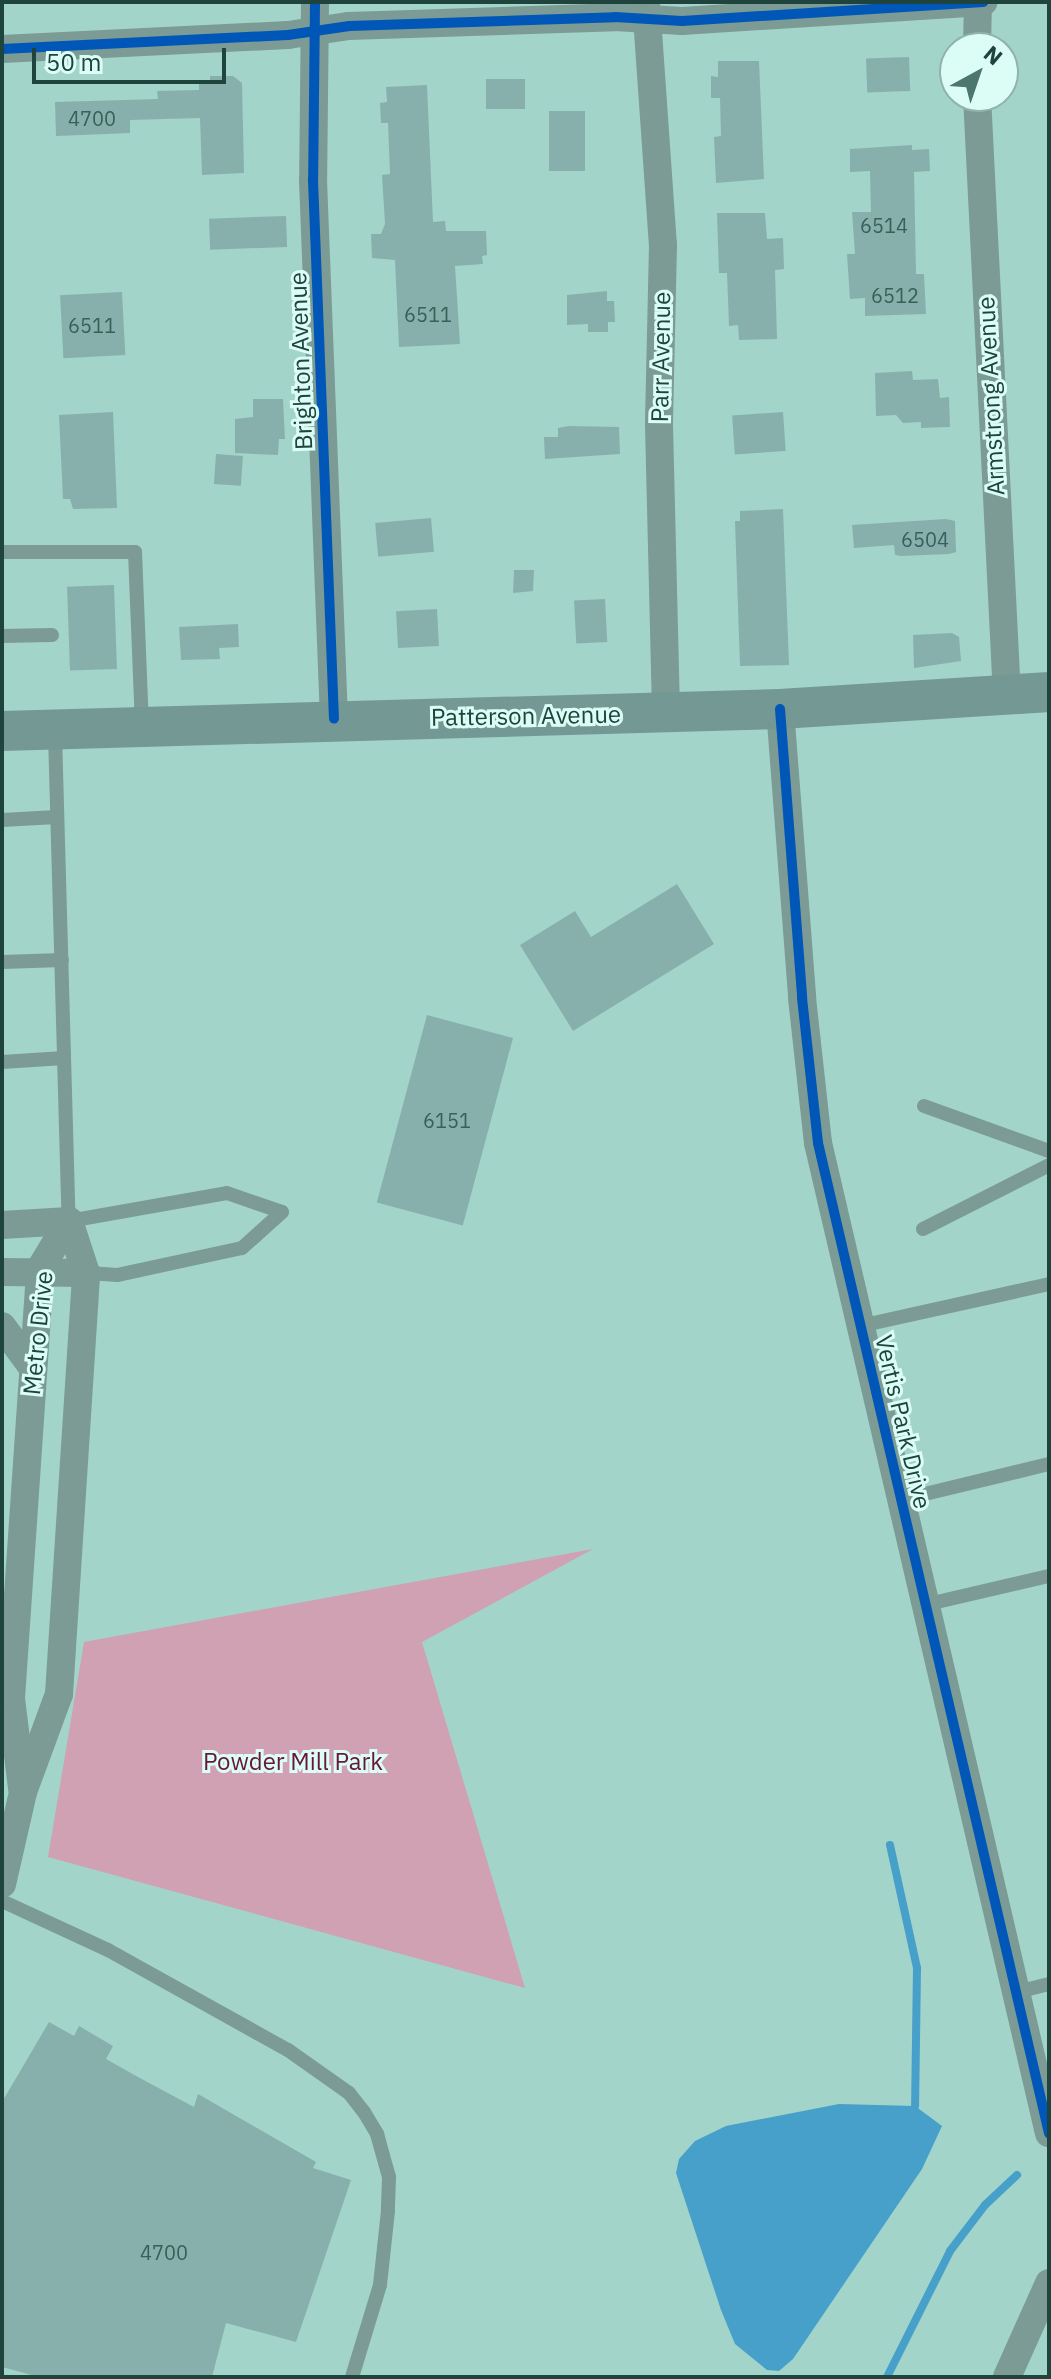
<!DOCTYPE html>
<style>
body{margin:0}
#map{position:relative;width:1051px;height:2379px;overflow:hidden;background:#a2d4ca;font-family:"IBM Plex Sans",sans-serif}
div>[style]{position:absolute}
.green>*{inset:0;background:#d0a1b3}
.water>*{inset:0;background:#46a0c9}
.stream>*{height:8px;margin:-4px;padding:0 4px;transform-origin:4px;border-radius:4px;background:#46a0c9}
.building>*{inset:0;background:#87b0ad;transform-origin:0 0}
.lane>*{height:14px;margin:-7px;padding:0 7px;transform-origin:7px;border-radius:7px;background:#7c9b95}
.street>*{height:28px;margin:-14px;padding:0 14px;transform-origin:14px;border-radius:14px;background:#7c9b95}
.secondary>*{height:40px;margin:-20px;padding:0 20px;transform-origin:20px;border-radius:20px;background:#749893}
.cycleway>*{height:10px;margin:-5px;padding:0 5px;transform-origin:5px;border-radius:5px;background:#0057b8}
span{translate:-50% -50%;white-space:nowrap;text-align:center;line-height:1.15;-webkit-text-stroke:6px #dcfdf6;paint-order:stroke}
.number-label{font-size:20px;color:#385f59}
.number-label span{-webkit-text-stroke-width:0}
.street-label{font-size:24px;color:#1e443d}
.park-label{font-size:24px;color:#671737}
.frame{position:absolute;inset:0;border:4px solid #1e443d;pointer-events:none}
.north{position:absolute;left:939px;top:32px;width:80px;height:80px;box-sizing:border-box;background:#dcfdf6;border:2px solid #90b3ac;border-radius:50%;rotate:40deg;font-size:22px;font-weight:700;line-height:32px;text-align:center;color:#1e443d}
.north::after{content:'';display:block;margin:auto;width:28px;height:36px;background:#4c766e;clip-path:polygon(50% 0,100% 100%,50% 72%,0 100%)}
.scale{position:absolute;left:32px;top:48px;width:194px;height:36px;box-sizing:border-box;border:4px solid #1e443d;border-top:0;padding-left:10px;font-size:24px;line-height:28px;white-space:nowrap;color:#1e443d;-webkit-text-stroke:6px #dcfdf6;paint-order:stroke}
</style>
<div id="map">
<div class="green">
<i style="clip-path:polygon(593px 1549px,422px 1642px,525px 1988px,48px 1857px,84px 1642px)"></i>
</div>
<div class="water">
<i style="clip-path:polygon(839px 2104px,915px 2106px,942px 2126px,922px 2169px,793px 2359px,779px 2371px,767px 2370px,735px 2344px,721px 2310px,676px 2173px,679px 2159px,695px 2141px,726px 2126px)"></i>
</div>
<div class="stream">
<i style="left:890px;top:1845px;width:126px;rotate:77.6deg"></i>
<i style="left:917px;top:1968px;width:138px;rotate:90.8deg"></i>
<i style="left:887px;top:2377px;width:141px;rotate:-63.4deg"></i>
<i style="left:950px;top:2251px;width:58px;rotate:-52.7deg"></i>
<i style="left:985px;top:2205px;width:44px;rotate:-43.2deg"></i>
</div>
<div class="building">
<i style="left:909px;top:57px;width:34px;height:43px;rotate:88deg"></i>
<i style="clip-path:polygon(718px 61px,759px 61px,764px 179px,716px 183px,714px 137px,721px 136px,720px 98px,711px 98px,711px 76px,718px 77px)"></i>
<i style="clip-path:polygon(210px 76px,233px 76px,242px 83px,244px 173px,202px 175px,200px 118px,130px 120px,130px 133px,56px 136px,55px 102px,158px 99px,157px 91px,199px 90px,199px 84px,210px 84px)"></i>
<i style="left:486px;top:79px;width:39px;height:30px"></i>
<i style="clip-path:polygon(427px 85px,433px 222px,445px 221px,446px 231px,486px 231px,487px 255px,482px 256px,483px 264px,455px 266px,460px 344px,399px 347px,395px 260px,372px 258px,371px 234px,381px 234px,385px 224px,382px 175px,390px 174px,388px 123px,381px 123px,380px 103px,387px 102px,386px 87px)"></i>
<i style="left:549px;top:111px;width:36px;height:60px"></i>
<i style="clip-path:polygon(912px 145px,912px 150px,929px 149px,930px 171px,914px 172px,916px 274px,924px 274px,926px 314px,865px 316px,865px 298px,850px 299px,847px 254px,855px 254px,852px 212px,871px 212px,870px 171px,850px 172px,850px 149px)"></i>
<i style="clip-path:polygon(717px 213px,765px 213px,767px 239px,783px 238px,784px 269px,775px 270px,777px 339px,739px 340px,738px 325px,729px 326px,727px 273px,719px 273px)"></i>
<i style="left:286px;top:216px;width:31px;height:77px;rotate:88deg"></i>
<i style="clip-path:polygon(607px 291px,607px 301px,614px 301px,615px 322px,608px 322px,608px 332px,588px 332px,588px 324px,567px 325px,567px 295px)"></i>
<i style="left:122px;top:292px;width:63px;height:62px;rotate:87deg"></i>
<i style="clip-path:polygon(912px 371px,913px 380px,938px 379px,940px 398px,949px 397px,950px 427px,921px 428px,921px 422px,903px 423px,896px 415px,876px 416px,875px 373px)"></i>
<i style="clip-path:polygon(253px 399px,283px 399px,285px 439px,279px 439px,278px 455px,235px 453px,235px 419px,253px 417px)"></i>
<i style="clip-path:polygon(113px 412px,117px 508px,73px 509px,70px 499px,63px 499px,59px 415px)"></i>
<i style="left:783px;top:412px;width:39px;height:51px;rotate:86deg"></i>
<i style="clip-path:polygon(569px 426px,619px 427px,620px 454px,545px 459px,544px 437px,558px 437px,558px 428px)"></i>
<i style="left:216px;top:454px;width:27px;height:30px;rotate:4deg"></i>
<i style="clip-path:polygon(783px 509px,789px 665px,740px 666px,735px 521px,740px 521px,740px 511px)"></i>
<i style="left:431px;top:518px;width:34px;height:56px;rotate:85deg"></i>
<i style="clip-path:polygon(946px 519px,955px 521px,956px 552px,949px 554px,901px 556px,895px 555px,894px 545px,854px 548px,852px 525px)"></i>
<i style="clip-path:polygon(514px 570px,534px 570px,533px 591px,513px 593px)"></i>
<i style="left:114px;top:585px;width:84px;height:47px;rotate:88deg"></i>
<i style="left:605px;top:599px;width:43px;height:31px;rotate:87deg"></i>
<i style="left:437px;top:609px;width:37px;height:41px;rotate:87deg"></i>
<i style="clip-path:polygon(238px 624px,239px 647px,219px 648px,220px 659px,181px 660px,179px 627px)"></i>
<i style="clip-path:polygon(952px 633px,959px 637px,961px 661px,914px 668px,913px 635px)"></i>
<i style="clip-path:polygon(677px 884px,714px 944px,573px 1031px,520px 945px,575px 911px,591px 937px)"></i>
<i style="left:427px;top:1015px;width:89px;height:194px;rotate:15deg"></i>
<i style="clip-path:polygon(49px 2022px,74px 2036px,79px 2026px,113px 2046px,106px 2059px,138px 2077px,194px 2107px,198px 2094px,316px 2162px,313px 2168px,351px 2180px,296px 2342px,226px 2323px,212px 2377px,39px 2377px,2px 2367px,2px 2102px)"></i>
</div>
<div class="lane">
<i style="left:2px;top:552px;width:133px"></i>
<i style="left:135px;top:552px;width:171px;rotate:87.7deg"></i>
<i style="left:2px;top:636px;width:50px;rotate:-1.1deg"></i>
<i style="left:55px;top:734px;width:487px;rotate:88.4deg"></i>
<i style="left:69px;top:1221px;width:160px;rotate:-10deg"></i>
<i style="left:227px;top:1193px;width:58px;rotate:19.1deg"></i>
<i style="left:282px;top:1212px;width:54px;rotate:138deg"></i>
<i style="left:242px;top:1248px;width:128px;rotate:167.8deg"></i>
<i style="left:117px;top:1275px;width:31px;rotate:-176deg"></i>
<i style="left:2px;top:820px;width:55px;rotate:-3.1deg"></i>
<i style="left:2px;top:962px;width:60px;rotate:-1.9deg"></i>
<i style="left:2px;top:1062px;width:62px;rotate:-3.7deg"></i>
<i style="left:924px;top:1106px;width:133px;rotate:19.8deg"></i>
<i style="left:923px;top:1229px;width:141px;rotate:-26.9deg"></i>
<i style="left:860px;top:1326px;width:194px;rotate:-12.5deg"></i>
<i style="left:900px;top:1500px;width:153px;rotate:-13.6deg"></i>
<i style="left:924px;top:1605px;width:128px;rotate:-13.1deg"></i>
<i style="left:2px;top:1901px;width:117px;rotate:24.8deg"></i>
<i style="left:108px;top:1950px;width:206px;rotate:29.1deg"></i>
<i style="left:288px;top:2050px;width:75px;rotate:35.2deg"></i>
<i style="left:349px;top:2093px;width:24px;rotate:52deg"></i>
<i style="left:364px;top:2112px;width:26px;rotate:59deg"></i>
<i style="left:377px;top:2134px;width:45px;rotate:74.4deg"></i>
<i style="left:389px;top:2177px;width:34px;rotate:92deg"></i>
<i style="left:388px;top:2211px;width:74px;rotate:96.2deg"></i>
<i style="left:380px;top:2285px;width:96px;rotate:106.9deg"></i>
<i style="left:1017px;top:1992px;width:33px;rotate:-14deg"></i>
</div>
<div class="street">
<i style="left:315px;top:2px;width:178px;rotate:90.6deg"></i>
<i style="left:313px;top:180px;width:539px;rotate:87.77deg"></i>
<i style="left:646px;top:3px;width:243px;rotate:86deg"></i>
<i style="left:663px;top:245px;width:180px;rotate:91.3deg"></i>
<i style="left:659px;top:425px;width:288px;rotate:88.6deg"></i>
<i style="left:977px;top:48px;width:46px;rotate:-88.8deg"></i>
<i style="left:2px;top:49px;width:286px;rotate:-2.8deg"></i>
<i style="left:288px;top:35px;width:62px;rotate:-8.4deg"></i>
<i style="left:349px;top:26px;width:266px;rotate:-1.9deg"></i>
<i style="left:615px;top:17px;width:67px;rotate:3.4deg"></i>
<i style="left:682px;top:21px;width:302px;rotate:-3.6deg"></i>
<i style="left:977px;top:96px;width:602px;rotate:87.14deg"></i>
<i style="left:780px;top:709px;width:290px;rotate:85.6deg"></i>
<i style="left:802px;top:998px;width:146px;rotate:83.7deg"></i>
<i style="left:818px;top:1143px;width:1017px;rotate:76.87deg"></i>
<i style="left:2px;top:1225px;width:67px;rotate:-3.4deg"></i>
<i style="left:2px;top:1272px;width:84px;rotate:0.7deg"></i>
<i style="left:2px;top:1326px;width:52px;rotate:53.6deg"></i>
<i style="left:22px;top:1788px;width:91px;rotate:-97deg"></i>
<i style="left:11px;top:1698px;width:430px;rotate:-86.1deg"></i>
<i style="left:40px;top:1269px;width:56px;rotate:-58.9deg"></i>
<i style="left:2px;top:1884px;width:94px;rotate:-77.1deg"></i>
<i style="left:23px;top:1792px;width:104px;rotate:-69.8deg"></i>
<i style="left:59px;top:1694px;width:422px;rotate:-86.3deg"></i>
<i style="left:86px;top:1273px;width:55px;rotate:-108.1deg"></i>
<i style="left:1007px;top:2377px;width:103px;rotate:-65.9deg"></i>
</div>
<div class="secondary">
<i style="left:2px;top:731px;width:778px;rotate:-1.62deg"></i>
<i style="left:780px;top:709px;width:270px;rotate:-3.6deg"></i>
</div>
<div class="cycleway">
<i style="left:315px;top:2px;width:178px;rotate:90.6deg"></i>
<i style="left:313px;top:180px;width:539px;rotate:87.77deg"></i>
<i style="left:2px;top:49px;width:286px;rotate:-2.8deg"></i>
<i style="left:288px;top:35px;width:62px;rotate:-8.4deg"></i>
<i style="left:349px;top:26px;width:266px;rotate:-1.9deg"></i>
<i style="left:615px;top:17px;width:67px;rotate:3.4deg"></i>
<i style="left:682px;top:21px;width:302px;rotate:-3.6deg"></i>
<i style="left:780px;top:709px;width:290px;rotate:85.6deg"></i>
<i style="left:802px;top:998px;width:146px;rotate:83.7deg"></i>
<i style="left:818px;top:1143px;width:1017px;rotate:76.87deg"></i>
</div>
<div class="number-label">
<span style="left:92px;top:118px">4700</span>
<span style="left:884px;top:225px">6514</span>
<span style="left:895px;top:295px">6512</span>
<span style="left:428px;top:314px">6511</span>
<span style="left:92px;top:325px">6511</span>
<span style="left:925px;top:539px">6504</span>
<span style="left:447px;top:1120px">6151</span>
<span style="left:164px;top:2252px">4700</span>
</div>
<div class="street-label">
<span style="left:661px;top:357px;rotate:-89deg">Parr Avenue</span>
<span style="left:301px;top:361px;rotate:-92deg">Brighton Avenue</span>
<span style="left:991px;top:396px;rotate:-93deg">Armstrong Avenue</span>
<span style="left:526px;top:716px;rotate:-1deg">Patterson Avenue</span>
<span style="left:38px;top:1333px;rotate:-84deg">Metro Drive</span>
<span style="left:903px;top:1422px;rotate:77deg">Vertis Park Drive</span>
</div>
<div class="park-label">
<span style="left:293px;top:1762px">Powder Mill Park</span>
</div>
<div class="frame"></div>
<div class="north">N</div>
<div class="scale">50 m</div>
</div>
